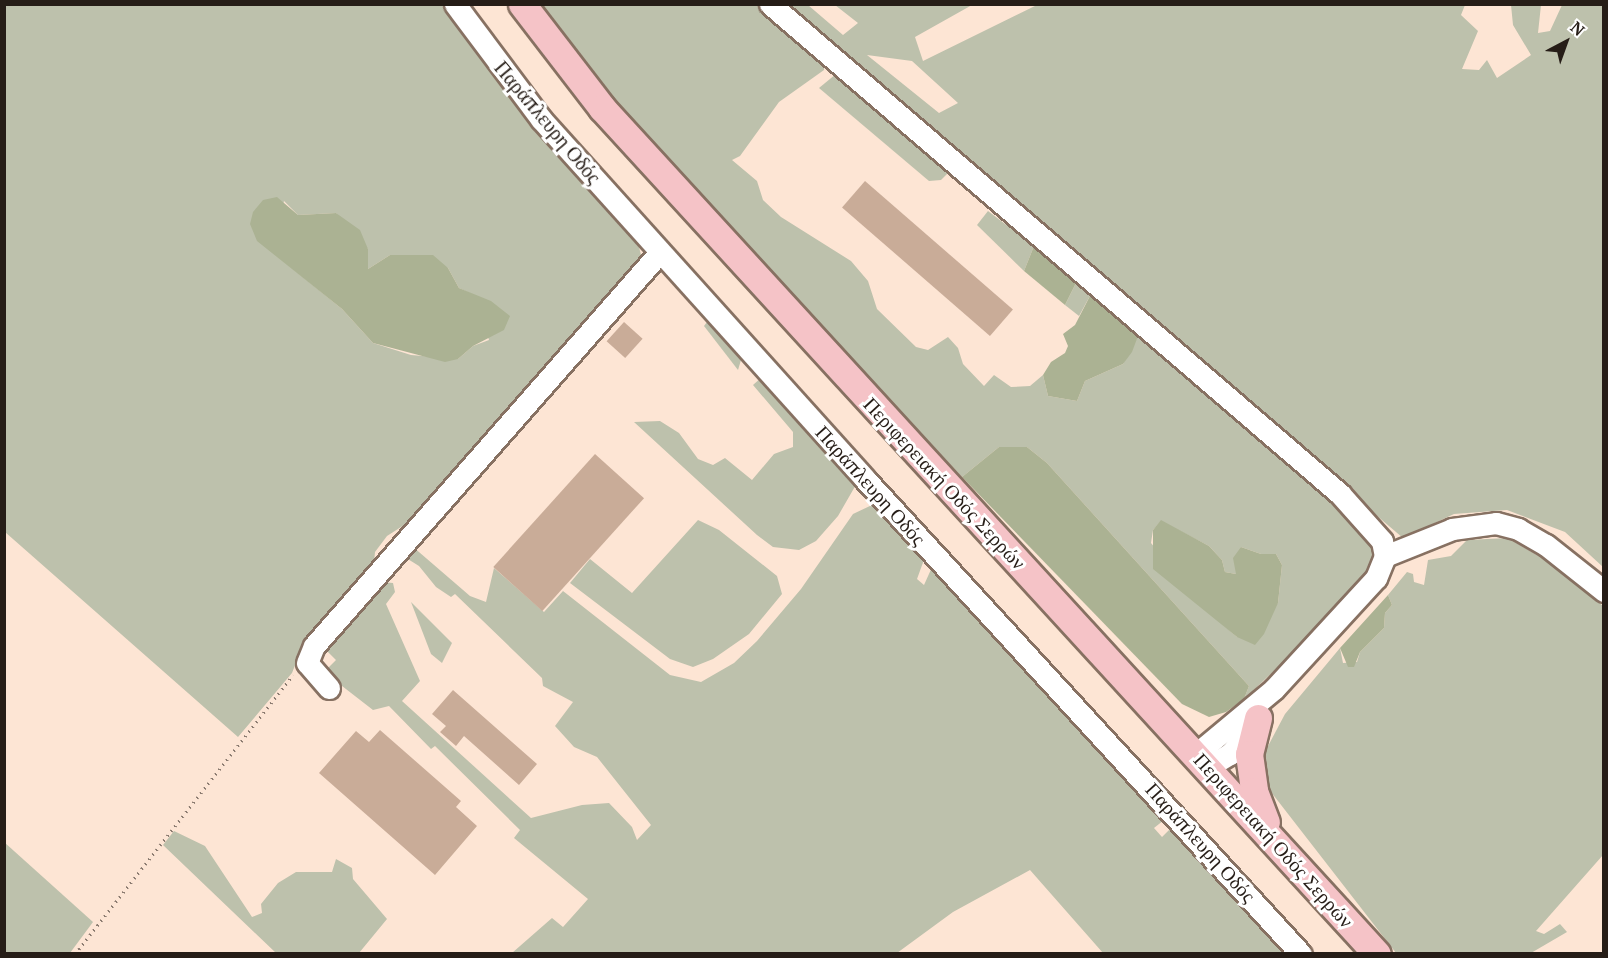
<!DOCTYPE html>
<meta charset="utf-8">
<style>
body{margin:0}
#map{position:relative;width:1608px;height:958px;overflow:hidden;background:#fde5d4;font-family:"PT Serif",serif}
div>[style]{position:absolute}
.green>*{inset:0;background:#bdc1ac}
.forest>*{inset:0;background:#abb293}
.building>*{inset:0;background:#c9ac98;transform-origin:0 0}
.path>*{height:3px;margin-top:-1.5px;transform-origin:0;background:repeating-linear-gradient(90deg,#8b7b70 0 1.5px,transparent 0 6px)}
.roads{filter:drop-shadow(2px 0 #877162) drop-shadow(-2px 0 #877162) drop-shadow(0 2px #877162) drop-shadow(0 -2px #877162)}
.minor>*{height:21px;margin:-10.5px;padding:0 10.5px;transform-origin:10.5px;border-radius:10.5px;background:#fff}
.major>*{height:27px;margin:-13.5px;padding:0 13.5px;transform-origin:13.5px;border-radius:13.5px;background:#f5c3c7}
span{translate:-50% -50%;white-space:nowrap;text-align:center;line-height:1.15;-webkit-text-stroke:6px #fff;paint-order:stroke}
.street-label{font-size:20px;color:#261d17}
.frame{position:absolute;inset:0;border:6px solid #261d17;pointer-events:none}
.north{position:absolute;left:1536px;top:12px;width:60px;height:60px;-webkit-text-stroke:4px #fff;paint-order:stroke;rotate:41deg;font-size:16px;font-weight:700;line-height:24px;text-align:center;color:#261d17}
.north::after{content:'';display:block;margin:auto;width:21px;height:27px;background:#261d17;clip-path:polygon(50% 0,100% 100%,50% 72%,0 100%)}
</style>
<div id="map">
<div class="green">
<i style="clip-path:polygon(evenodd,5px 5px,446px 5px,639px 247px,643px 263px,412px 520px,387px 536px,375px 552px,373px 574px,303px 645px,292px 673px,238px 737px,5px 532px,5px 5px,284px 201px,298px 215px,336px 213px,368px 249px,368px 269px,390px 255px,448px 268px,459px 288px,474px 295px,489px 340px,473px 346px,458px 359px,411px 355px,373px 343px,342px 309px,271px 251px,284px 201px)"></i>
<i style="clip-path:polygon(evenodd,541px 5px,758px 5px,825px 61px,824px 70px,779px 102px,740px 156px,732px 160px,757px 181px,763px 200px,781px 217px,851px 261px,868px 281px,877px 309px,916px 347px,928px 350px,948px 337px,958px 348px,963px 364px,984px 386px,994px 375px,1011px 387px,1030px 386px,1043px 375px,1048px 396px,1077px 401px,1085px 381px,1123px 364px,1138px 336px,1337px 503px,1376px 547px,1373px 564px,1306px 641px,1244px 699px,1249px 686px,1047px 463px,1027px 447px,999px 447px,962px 477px,644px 137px,541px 5px,1161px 521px,1209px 546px,1222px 560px,1225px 572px,1236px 574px,1241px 547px,1261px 554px,1276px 554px,1282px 565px,1278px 603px,1237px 637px,1207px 611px,1151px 543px,1153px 530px,1161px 521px)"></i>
<i style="clip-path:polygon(evenodd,779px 5px,808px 5px,843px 35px,858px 23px,835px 5px,972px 5px,915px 37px,923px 61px,1037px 5px,1465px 5px,1461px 15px,1478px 31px,1462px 69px,1479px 70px,1487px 60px,1497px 78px,1531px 55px,1513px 25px,1511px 5px,1541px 5px,1538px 33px,1550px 31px,1562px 5px,1603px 5px,1603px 567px,1565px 532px,1507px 510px,1454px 514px,1403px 538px,779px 5px,867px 55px,912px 61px,958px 103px,939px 113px,867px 55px)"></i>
<i style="clip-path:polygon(836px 74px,904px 133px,948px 173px,941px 180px,929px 181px,819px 88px)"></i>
<i style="clip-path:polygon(988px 211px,1034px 246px,1024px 271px,977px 225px)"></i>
<i style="clip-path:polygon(1077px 281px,1091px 294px,1079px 316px,1065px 305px)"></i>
<i style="clip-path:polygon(710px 318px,735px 347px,741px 360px,738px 370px,704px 326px)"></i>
<i style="clip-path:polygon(762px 377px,857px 483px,838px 516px,816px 541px,799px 550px,773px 547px,757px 535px,634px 422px,660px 421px,679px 433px,698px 459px,713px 465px,725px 458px,752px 480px,774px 454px,793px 447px,793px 432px,753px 385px)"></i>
<i style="clip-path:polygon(872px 505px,925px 557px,917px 579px,924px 585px,933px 565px,1164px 820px,1154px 828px,1162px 837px,1172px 827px,1286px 953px,1103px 953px,1030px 870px,953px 912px,897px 953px,512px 953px,552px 918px,563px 927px,588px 899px,514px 838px,520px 830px,435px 746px,431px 749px,389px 706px,373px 710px,324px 672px,336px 660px,323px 647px,382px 582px,393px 583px,395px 592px,386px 604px,420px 681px,402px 701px,531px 818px,582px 805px,609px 803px,632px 827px,637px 840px,651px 825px,597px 757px,574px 747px,555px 726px,573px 702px,543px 686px,542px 678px,455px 594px,451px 597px,436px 587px,419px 566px,403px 556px,412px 546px,470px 596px,486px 602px,494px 568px,544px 612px,563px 591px,670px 675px,701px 682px,734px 663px,757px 641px,801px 589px,853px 514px)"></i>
<i style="clip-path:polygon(698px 520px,719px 530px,777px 576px,782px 594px,749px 634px,713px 659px,693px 667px,670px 659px,570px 583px,590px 559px,632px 593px)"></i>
<i style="clip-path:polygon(1508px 538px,1557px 567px,1603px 606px,1603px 855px,1536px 931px,1544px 934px,1560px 924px,1567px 932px,1531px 953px,1396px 953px,1271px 792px,1263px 763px,1267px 748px,1285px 714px,1340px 648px,1343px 663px,1357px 662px,1360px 652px,1384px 628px,1385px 613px,1392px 605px,1388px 595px,1407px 572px,1413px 574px,1414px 582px,1424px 585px,1428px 560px,1451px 556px,1467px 540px)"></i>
<i style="clip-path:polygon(411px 602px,452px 643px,442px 663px,431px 654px)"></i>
<i style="clip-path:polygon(174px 831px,205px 846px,252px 917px,262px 913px,261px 904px,278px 883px,296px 872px,332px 872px,336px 859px,352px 868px,353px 879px,387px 919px,359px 953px,276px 953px,163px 845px)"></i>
<i style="clip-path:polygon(4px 842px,93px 922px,70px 953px,5px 953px)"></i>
</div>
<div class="forest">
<i style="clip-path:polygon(277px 197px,298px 215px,336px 213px,360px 230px,368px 249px,368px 269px,390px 255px,433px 255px,448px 268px,459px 288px,491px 301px,510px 316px,504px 330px,473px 346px,458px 359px,445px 362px,373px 343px,342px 309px,257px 241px,250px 224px,253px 212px,263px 200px)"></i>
<i style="clip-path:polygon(1034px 246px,1077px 281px,1065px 305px,1024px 271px)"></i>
<i style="clip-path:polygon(1091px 294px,1138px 336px,1132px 352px,1123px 364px,1085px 381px,1077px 401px,1048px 396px,1043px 375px,1051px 362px,1065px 353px,1068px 346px,1063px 334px,1075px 325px)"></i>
<i style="clip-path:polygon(999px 447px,1027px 447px,1047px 463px,1249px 686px,1244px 699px,1226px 712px,1209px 717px,1182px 704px,962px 477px)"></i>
<i style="clip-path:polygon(1161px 520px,1209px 546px,1222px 560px,1225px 572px,1236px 574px,1233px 558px,1241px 547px,1261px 554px,1276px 554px,1282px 565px,1278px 603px,1264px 634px,1255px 645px,1237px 637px,1153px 569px,1153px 530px)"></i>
<i style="clip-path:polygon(1388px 595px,1392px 605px,1385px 613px,1384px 628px,1360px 652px,1354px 667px,1348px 667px,1340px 648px)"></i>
</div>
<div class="building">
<i style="left:865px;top:181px;width:196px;height:35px;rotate:41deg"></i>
<i style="left:624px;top:322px;width:25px;height:26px;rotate:42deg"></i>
<i style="left:595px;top:454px;width:66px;height:152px;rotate:42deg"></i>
<i style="clip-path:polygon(453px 690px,537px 764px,519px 785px,464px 736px,456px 746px,440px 732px,446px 726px,432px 714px)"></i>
<i style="clip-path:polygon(380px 730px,461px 801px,456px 807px,477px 826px,435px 875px,319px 773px,356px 731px,369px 742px)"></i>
</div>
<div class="path">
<i style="left:75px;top:954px;width:354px;rotate:-52deg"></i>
</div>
<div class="roads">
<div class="minor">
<i style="left:455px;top:4px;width:144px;rotate:53.2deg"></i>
<i style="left:541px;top:119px;width:483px;rotate:48deg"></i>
<i style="left:864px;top:478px;width:646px;rotate:47.45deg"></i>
<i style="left:770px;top:4px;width:752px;rotate:40.68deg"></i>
<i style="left:1340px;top:494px;width:63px;rotate:48.2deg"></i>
<i style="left:1382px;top:541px;width:15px;rotate:79deg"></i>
<i style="left:1385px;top:556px;width:24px;rotate:112deg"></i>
<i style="left:1376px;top:578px;width:151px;rotate:132.6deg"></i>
<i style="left:1274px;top:689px;width:102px;rotate:140.2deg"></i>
<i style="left:1385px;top:556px;width:72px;rotate:-21.9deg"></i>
<i style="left:1452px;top:529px;width:44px;rotate:-7.8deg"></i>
<i style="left:1496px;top:523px;width:23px;rotate:15deg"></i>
<i style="left:1518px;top:529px;width:32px;rotate:30deg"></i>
<i style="left:1546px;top:545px;width:74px;rotate:38.4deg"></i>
<i style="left:329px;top:688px;width:33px;rotate:-131deg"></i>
<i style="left:307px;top:663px;width:18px;rotate:-68deg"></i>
<i style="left:314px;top:646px;width:524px;rotate:-48.71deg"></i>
<i style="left:1208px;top:767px;width:26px;rotate:-31deg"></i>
<i style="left:1230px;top:754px;width:40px;rotate:-51deg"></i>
</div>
<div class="major">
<i style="left:522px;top:4px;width:131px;rotate:52.4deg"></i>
<i style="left:602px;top:108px;width:1147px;rotate:47.51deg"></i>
<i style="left:1258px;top:718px;width:37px;rotate:104deg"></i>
<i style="left:1249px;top:754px;width:37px;rotate:82deg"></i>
<i style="left:1254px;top:791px;width:33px;rotate:69deg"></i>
</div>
</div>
<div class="street-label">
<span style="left:548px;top:122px;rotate:50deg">Παράπλευρη Οδός</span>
<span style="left:945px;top:483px;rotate:47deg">Περιφερειακή Οδός Σερρών</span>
<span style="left:871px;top:485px;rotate:48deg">Παράπλευρη Οδός</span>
<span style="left:1274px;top:840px;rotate:48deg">Περιφερειακή Οδός Σερρών</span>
<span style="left:1201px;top:842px;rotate:48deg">Παράπλευρη Οδός</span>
</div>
<div class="frame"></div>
<div class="north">N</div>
</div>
